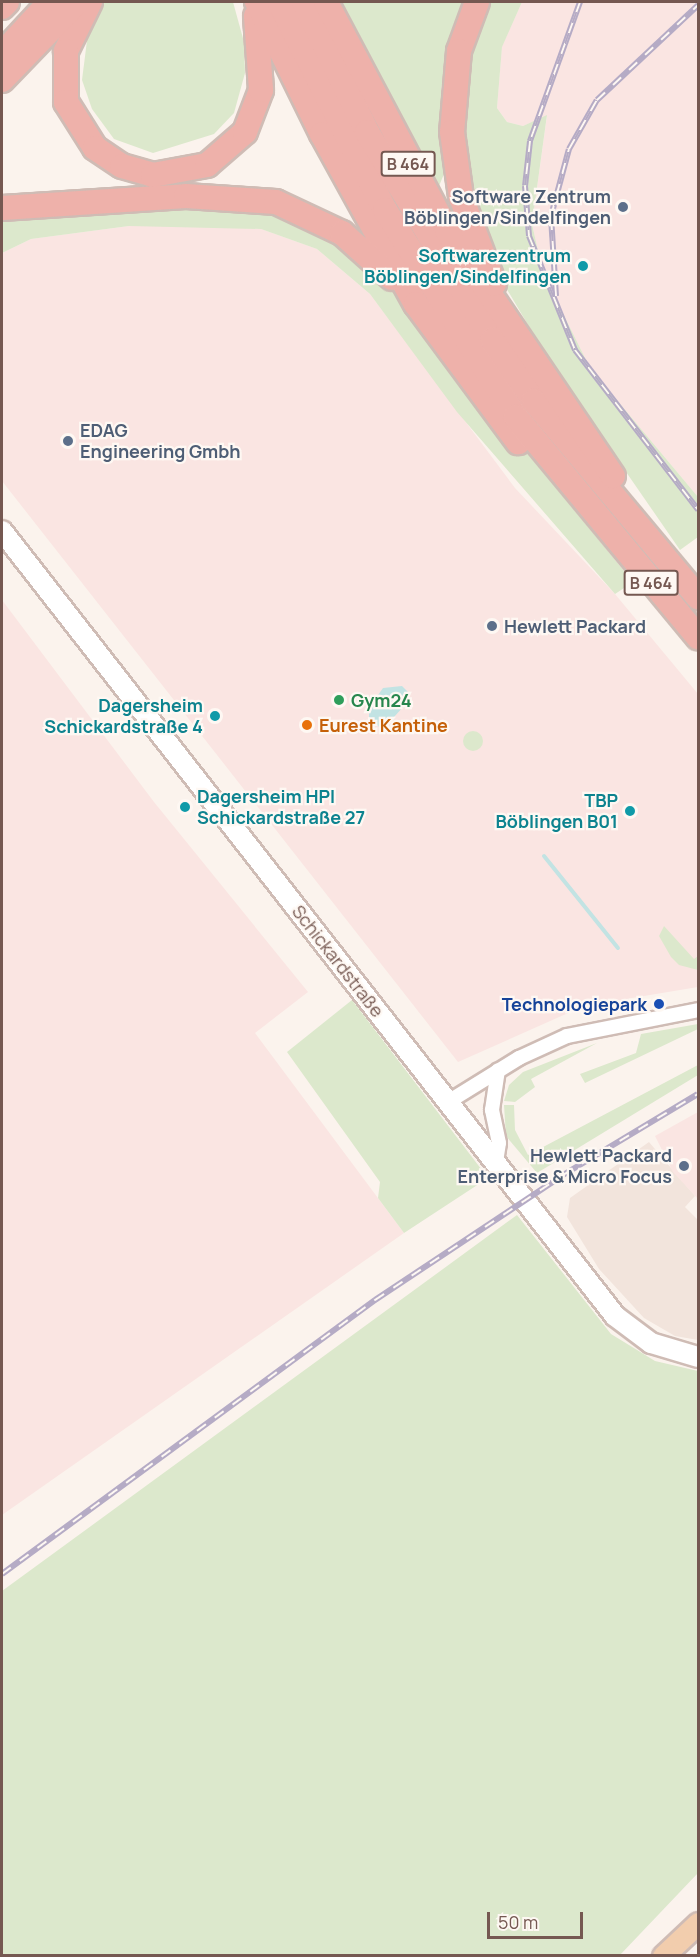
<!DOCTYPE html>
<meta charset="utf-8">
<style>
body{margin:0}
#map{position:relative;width:700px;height:1957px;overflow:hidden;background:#fbf3ed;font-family:Manrope,sans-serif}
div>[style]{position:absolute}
.residential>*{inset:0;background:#f2e4dc}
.commercial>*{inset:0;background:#fae5e2}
.green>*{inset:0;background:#dce8cc}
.round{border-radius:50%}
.water>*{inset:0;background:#c2e3e3}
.stream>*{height:4px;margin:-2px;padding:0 2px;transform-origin:2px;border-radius:2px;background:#c2e3e3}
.roads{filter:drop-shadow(2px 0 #cfbcb5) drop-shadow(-2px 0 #cfbcb5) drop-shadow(0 2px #cfbcb5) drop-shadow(0 -2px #cfbcb5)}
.street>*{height:14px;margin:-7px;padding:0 7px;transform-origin:7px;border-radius:7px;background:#fff}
.secondary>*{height:20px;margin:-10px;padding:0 10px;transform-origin:10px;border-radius:10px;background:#fff}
.primary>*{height:21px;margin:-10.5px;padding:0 10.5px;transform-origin:10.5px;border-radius:10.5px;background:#f2cdad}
.highway>*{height:24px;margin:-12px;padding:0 12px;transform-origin:12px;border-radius:12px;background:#eeb1aa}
.rail>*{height:6px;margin-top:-3px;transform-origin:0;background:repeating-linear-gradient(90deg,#fef8f3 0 11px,#b5abc5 0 22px);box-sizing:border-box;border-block:2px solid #b5abc5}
.dots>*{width:16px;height:16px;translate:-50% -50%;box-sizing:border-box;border:3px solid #fef8f3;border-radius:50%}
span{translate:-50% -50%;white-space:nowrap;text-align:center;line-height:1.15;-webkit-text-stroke:4.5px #fef8f3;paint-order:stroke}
.shield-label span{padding:2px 4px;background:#fef8f3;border:2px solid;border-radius:4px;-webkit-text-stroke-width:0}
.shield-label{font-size:16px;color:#755851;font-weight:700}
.service-label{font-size:18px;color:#4e5e75;font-weight:700}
.right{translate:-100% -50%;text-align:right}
.left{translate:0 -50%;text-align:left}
.culture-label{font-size:18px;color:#0d838f;font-weight:700}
.leisure-label{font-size:18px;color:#27864d;font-weight:700}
.food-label{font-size:18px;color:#c56008;font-weight:700}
.street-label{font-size:18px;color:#755851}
.transit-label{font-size:18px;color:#164399;font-weight:700}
.frame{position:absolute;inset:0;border:3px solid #755851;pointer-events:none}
.scale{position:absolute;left:487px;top:1912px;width:96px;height:27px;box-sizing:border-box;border:3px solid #755851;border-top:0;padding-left:8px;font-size:18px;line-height:21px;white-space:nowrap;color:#755851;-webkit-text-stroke:4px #fef8f3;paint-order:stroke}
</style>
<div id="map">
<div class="residential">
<i style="clip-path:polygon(649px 1142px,695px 1196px,685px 1207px,698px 1220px,698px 1340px,675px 1336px,644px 1318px,599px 1269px,567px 1217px,570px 1198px)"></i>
</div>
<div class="commercial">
<i style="clip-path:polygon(522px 2px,698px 2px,698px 497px,590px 368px,543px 273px,532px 224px,547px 116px,523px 126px,507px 122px,497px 108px,502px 46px)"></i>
<i style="clip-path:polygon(198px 225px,261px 229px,317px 249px,370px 294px,515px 488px,615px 594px,698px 694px,698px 987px,584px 1006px,458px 1062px,2px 481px,2px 253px,31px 239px,129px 226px)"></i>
<i style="clip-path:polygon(2px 600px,154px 802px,308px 992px,255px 1033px,404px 1233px,2px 1515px)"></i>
<i style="clip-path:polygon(698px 1112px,698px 1199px,673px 1172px,655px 1136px)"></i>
</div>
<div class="green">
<i style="clip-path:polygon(105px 2px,233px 2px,244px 42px,245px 73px,234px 113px,214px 134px,153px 153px,114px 139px,92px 109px,82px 80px,89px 25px)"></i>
<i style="clip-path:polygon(342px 2px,464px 2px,441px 89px,444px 174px,439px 186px)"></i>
<i style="clip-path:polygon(485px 2px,522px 2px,502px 47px,497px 108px,507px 122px,523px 126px,547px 115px,532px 224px,543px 273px,590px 368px,698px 497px,698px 537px,680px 550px,550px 362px,505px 286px,469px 193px,460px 94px)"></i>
<i style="clip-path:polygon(206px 199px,298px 214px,380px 270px,633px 582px,615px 594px,457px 412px,370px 294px,317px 249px,261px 229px,129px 226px,31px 239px,2px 253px,2px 212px)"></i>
<i class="round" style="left:463px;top:731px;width:20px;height:20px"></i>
<i style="clip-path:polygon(664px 926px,694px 959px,698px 956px,698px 970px,679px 965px,671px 957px,659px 936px)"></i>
<i style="clip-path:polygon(352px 1000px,488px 1178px,404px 1233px,378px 1198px,380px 1182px,287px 1052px)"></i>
<i style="clip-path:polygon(698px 1024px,698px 1029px,585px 1083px,580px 1074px,636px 1053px,641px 1034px)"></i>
<i style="clip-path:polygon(597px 1043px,531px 1079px,535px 1087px,515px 1102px,504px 1101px,509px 1085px,523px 1072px)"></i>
<i style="clip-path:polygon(698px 1065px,698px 1075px,537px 1173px,506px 1136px,504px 1105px,514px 1105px,515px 1130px,528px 1155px)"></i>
<i style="clip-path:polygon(517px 1215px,611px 1334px,655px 1361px,698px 1371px,698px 1873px,620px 1955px,2px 1955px,2px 1591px)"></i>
</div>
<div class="water">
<i style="clip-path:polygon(402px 686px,409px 693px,405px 705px,382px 730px,369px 717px,369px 708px,383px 688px)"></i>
</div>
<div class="stream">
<i style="left:544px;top:856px;width:118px;rotate:51.2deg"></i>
</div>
<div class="roads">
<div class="street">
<i style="left:448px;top:1102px;width:84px;rotate:-31.8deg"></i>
<i style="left:519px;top:1058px;width:53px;rotate:-24.6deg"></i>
<i style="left:567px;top:1036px;width:134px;rotate:-11.2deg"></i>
<i style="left:496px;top:1162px;width:19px;rotate:-81deg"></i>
<i style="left:499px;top:1143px;width:34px;rotate:-102deg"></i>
<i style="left:492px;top:1110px;width:40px;rotate:-81.5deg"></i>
</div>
<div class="secondary">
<i style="left:2px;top:531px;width:996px;rotate:52.01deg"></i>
<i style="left:615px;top:1316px;width:45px;rotate:36.9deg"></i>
<i style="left:651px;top:1343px;width:49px;rotate:16.6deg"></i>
</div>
<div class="primary">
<i style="left:663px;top:1956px;width:48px;rotate:-43.3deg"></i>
</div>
<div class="highway">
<i style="left:90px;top:2px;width:55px;rotate:116.1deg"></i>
<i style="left:66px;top:51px;width:51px;rotate:90deg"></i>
<i style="left:66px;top:102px;width:54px;rotate:57.8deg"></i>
<i style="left:95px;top:148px;width:32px;rotate:34deg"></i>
<i style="left:122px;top:166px;width:32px;rotate:16deg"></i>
<i style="left:153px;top:175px;width:55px;rotate:-10.5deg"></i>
<i style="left:207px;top:165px;width:50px;rotate:-41deg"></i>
<i style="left:245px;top:132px;width:45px;rotate:-69.1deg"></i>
<i style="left:261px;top:90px;width:74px;rotate:-93.9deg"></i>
<i style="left:257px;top:2px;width:147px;rotate:63.8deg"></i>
<i style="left:322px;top:134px;width:194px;rotate:61.1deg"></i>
<i style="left:416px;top:304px;width:172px;rotate:53.5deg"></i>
<i style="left:279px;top:2px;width:233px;rotate:63deg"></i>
<i style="left:385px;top:210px;width:245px;rotate:57.7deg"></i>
<i style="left:516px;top:417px;width:286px;rotate:50.4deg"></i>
<i style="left:304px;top:2px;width:144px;rotate:64.1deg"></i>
<i style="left:367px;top:132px;width:243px;rotate:58.8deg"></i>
<i style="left:493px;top:340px;width:73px;rotate:56.1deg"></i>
<i style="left:534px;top:401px;width:256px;rotate:50.1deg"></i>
<i style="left:326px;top:2px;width:259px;rotate:62.1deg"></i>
<i style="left:447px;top:231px;width:296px;rotate:55.9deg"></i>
<i style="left:477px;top:2px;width:52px;rotate:110.2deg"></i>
<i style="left:459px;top:51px;width:81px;rotate:94.9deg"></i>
<i style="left:452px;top:132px;width:66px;rotate:82.1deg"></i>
<i style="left:461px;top:197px;width:93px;rotate:69.2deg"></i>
<i style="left:2px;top:7px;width:7px;rotate:-45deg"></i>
<i style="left:2px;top:54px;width:71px;rotate:-47.3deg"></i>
<i style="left:2px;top:80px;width:108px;rotate:-46.1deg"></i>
<i style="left:2px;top:208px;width:184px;rotate:-3.7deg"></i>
<i style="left:186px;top:196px;width:90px;rotate:3.8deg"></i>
<i style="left:276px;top:202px;width:73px;rotate:25.2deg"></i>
<i style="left:342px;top:233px;width:67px;rotate:42deg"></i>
</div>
</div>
<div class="rail">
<i style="left:580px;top:2px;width:148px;rotate:109.8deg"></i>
<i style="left:530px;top:141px;width:45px;rotate:96.3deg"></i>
<i style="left:525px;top:186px;width:50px;rotate:85.4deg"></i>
<i style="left:529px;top:236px;width:123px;rotate:68deg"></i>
<i style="left:575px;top:350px;width:202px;rotate:52.4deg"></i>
<i style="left:556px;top:296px;width:80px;rotate:-93.6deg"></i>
<i style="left:551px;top:216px;width:69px;rotate:-75deg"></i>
<i style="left:569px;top:149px;width:56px;rotate:-60.3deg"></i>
<i style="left:597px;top:100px;width:139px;rotate:-43.2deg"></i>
<i style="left:2px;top:1574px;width:463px;rotate:-36.3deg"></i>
<i style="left:375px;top:1300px;width:226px;rotate:-33.6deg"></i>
<i style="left:563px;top:1175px;width:157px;rotate:-31deg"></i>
</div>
<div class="dots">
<i style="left:623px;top:207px;background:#5c6f8a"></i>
<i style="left:583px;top:266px;background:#0f9aa8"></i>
<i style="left:68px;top:441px;background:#5c6f8a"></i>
<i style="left:492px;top:626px;background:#5c6f8a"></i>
<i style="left:339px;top:700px;background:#2e9e5b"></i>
<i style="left:215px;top:716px;background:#0f9aa8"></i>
<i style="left:307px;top:725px;background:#e8710a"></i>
<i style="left:185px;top:807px;background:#0f9aa8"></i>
<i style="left:630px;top:811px;background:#0f9aa8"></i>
<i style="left:659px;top:1004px;background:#1a4fb4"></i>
<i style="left:684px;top:1166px;background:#5c6f8a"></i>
</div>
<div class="shield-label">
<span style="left:408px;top:164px">B 464</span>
<span style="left:651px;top:583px">B 464</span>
</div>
<div class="service-label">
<span class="right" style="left:611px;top:207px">Software Zentrum<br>Böblingen/Sindelfingen</span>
<span class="left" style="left:80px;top:441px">EDAG<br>Engineering Gmbh</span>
<span class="left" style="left:504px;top:626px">Hewlett Packard</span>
<span class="right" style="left:672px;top:1166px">Hewlett Packard<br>Enterprise &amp; Micro Focus</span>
</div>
<div class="culture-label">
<span class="right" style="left:571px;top:266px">Softwarezentrum<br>Böblingen/Sindelfingen</span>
<span class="right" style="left:203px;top:716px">Dagersheim<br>Schickardstraße 4</span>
<span class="left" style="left:197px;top:807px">Dagersheim HPI<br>Schickardstraße 27</span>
<span class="right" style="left:618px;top:811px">TBP<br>Böblingen B01</span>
</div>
<div class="leisure-label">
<span class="left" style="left:351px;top:700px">Gym24</span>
</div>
<div class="food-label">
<span class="left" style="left:319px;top:725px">Eurest Kantine</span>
</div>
<div class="street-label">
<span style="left:338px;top:961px;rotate:52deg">Schickardstraße</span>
</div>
<div class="transit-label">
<span class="right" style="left:647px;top:1004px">Technologiepark</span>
</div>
<div class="frame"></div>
<div class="scale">50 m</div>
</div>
